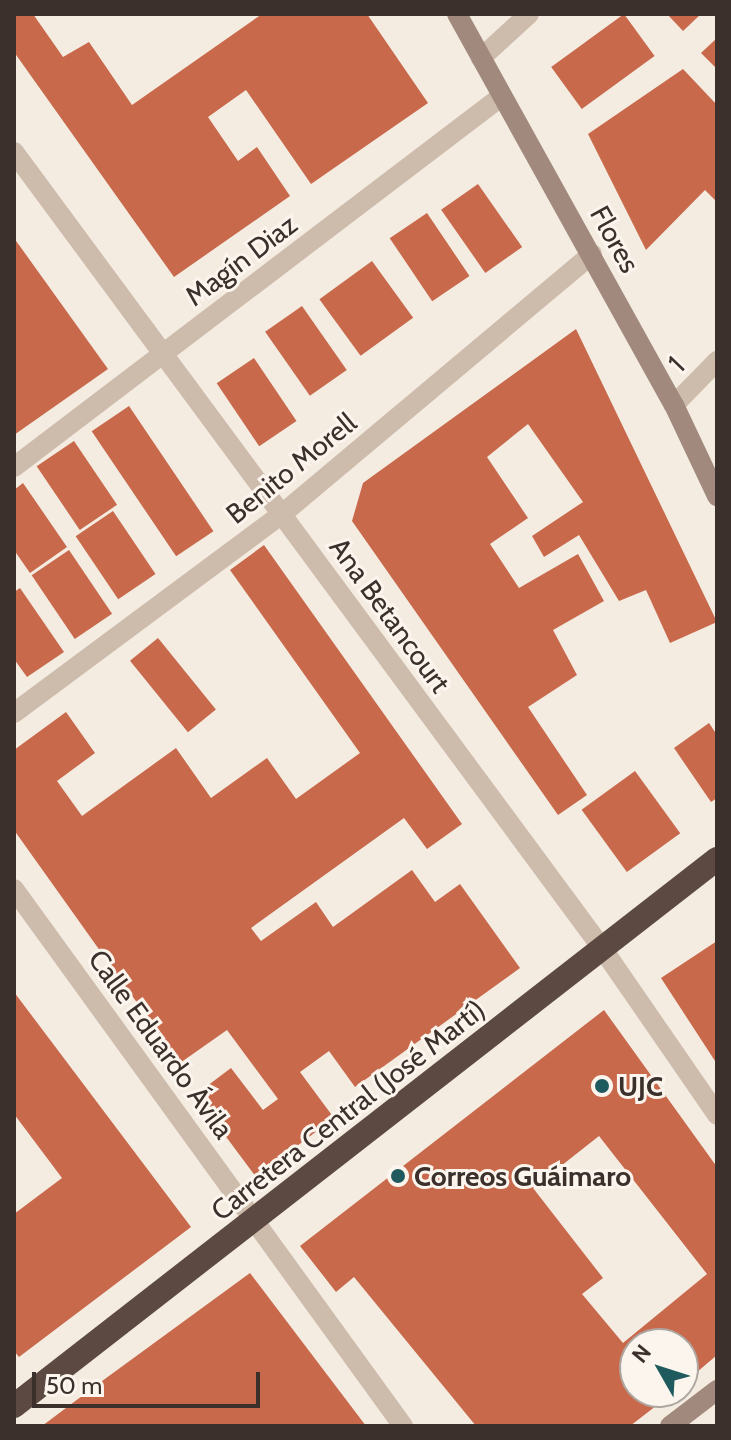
<!DOCTYPE html>
<meta charset="utf-8">
<style>
body{margin:0}
#map{position:relative;width:731px;height:1440px;overflow:hidden;background:#f4ebe1;font-family:Cabin,sans-serif}
div>[style]{position:absolute}
.building>*{inset:0;background:#c8694b;transform-origin:0 0}
.street>*{height:20px;margin:-10px;padding:0 10px;transform-origin:10px;border-radius:10px;background:#cdbbac}
.secondary>*{height:20px;margin:-10px;padding:0 10px;transform-origin:10px;border-radius:10px;background:#a18a7d}
.highway>*{height:24px;margin:-12px;padding:0 12px;transform-origin:12px;border-radius:12px;background:#5c4a42}
.dots>*{width:22px;height:22px;translate:-50% -50%;box-sizing:border-box;border:4px solid #fbf5ee;border-radius:50%}
span{translate:-50% -50%;white-space:nowrap;text-align:center;line-height:1.15;-webkit-text-stroke:6px #fbf5ee;paint-order:stroke}
.street-label{font-size:28px;color:#3b302b}
.poi-label{font-size:28px;color:#3b302b;font-weight:700}
.left{translate:0 -50%;text-align:left}
.frame{position:absolute;inset:0;border:16px solid #3b302b;pointer-events:none}
.north{position:absolute;left:619px;top:1328px;width:80px;height:80px;box-sizing:border-box;background:#fbf5ee;border:2px solid #aea6a0;border-radius:50%;rotate:309deg;font-size:22px;font-weight:700;line-height:32px;text-align:center;color:#3b302b}
.north::after{content:'';display:block;margin:auto;width:28px;height:36px;background:#1f5a5e;clip-path:polygon(50% 0,100% 100%,50% 72%,0 100%)}
.scale{position:absolute;left:32px;top:1372px;width:228px;height:36px;box-sizing:border-box;border:4px solid #3b302b;border-top:0;padding-left:10px;font-size:24px;line-height:28px;white-space:nowrap;color:#3b302b;-webkit-text-stroke:6px #fbf5ee;paint-order:stroke}
</style>
<div id="map">
<div class="building">
<i style="clip-path:polygon(14px 14px,33px 14px,63px 57px,89px 42px,132px 105px,262px 14px,367px 14px,428px 103px,311px 184px,246px 90px,208px 117px,238px 161px,257px 147px,290px 196px,174px 277px,14px 52px)"></i>
<i style="left:624px;top:14px;width:52px;height:90px;rotate:54deg"></i>
<i style="clip-path:polygon(667px 14px,701px 14px,683px 31px)"></i>
<i style="clip-path:polygon(717px 38px,717px 69px,701px 53px)"></i>
<i style="clip-path:polygon(683px 69px,717px 105px,717px 202px,705px 190px,646px 250px,588px 134px)"></i>
<i style="left:478px;top:184px;width:77px;height:45px;rotate:55deg"></i>
<i style="left:427px;top:213px;width:76px;height:45px;rotate:56deg"></i>
<i style="clip-path:polygon(14px 238px,108px 369px,14px 435px)"></i>
<i style="left:372px;top:261px;width:70px;height:65px;rotate:54deg"></i>
<i style="left:302px;top:306px;width:78px;height:45px;rotate:55deg"></i>
<i style="clip-path:polygon(576px 329px,717px 622px,670px 643px,646px 590px,619px 601px,579px 535px,544px 557px,532px 536px,583px 502px,528px 424px,487px 457px,528px 518px,490px 544px,519px 588px,578px 554px,604px 601px,553px 630px,577px 675px,528px 707px,587px 795px,558px 815px,352px 521px,363px 483px)"></i>
<i style="left:254px;top:358px;width:76px;height:45px;rotate:56deg"></i>
<i style="left:129px;top:406px;width:151px;height:45px;rotate:56deg"></i>
<i style="left:74px;top:441px;width:77px;height:45px;rotate:56deg"></i>
<i style="clip-path:polygon(23px 483px,67px 547px,30px 573px,14px 550px,14px 490px)"></i>
<i style="left:113px;top:511px;width:76px;height:45px;rotate:56deg"></i>
<i style="clip-path:polygon(264px 545px,462px 824px,427px 849px,404px 818px,251px 928px,261px 941px,316px 902px,333px 927px,412px 870px,435px 902px,460px 884px,520px 968px,355px 1087px,329px 1051px,300px 1072px,334px 1118px,256px 1177px,195px 1095px,231px 1068px,263px 1110px,278px 1099px,227px 1030px,180px 1063px,14px 830px,14px 750px,66px 712px,95px 753px,57px 781px,82px 816px,176px 748px,211px 798px,267px 758px,296px 799px,360px 753px,230px 570px)"></i>
<i style="left:69px;top:550px;width:77px;height:45px;rotate:56deg"></i>
<i style="clip-path:polygon(20px 588px,64px 652px,27px 677px,14px 659px,14px 592px)"></i>
<i style="left:158px;top:638px;width:92px;height:36px;rotate:51deg"></i>
<i style="clip-path:polygon(709px 723px,717px 735px,717px 798px,711px 802px,674px 748px)"></i>
<i style="left:635px;top:771px;width:77px;height:66px;rotate:54deg"></i>
<i style="clip-path:polygon(717px 941px,717px 1064px,661px 978px)"></i>
<i style="clip-path:polygon(14px 992px,191px 1227px,19px 1357px,14px 1351px,14px 1214px,62px 1178px,14px 1114px)"></i>
<i style="clip-path:polygon(evenodd,604px 1010px,717px 1167px,717px 1355px,683px 1384px,683px 1344px,635px 1344px,635px 1392px,674px 1392px,630px 1426px,476px 1426px,354px 1277px,336px 1292px,300px 1246px,604px 1010px,599px 1136px,707px 1274px,623px 1343px,582px 1294px,603px 1278px,533px 1188px,599px 1136px)"></i>
<i style="clip-path:polygon(250px 1273px,366px 1426px,42px 1426px,98px 1384px)"></i>
</div>
<div class="street">
<i style="left:481px;top:58px;width:65px;rotate:-42.5deg"></i>
<i style="left:14px;top:152px;width:990px;rotate:53.55deg"></i>
<i style="left:602px;top:948px;width:203px;rotate:55.4deg"></i>
<i style="left:674px;top:405px;width:62px;rotate:-45.7deg"></i>
<i style="left:14px;top:467px;width:613px;rotate:-37.24deg"></i>
<i style="left:14px;top:713px;width:332px;rotate:-36.6deg"></i>
<i style="left:281px;top:515px;width:406px;rotate:-40deg"></i>
<i style="left:14px;top:889px;width:663px;rotate:54.08deg"></i>
</div>
<div class="secondary">
<i style="left:457px;top:14px;width:447px;rotate:61deg"></i>
<i style="left:674px;top:405px;width:101px;rotate:64.7deg"></i>
<i style="left:670px;top:1426px;width:59px;rotate:-37.5deg"></i>
</div>
<div class="highway">
<i style="left:14px;top:1406px;width:891px;rotate:-37.89deg"></i>
</div>
<div class="dots">
<i style="left:602px;top:1086px;background:#1f5a5e"></i>
<i style="left:398px;top:1176px;background:#1f5a5e"></i>
</div>
<div class="street-label">
<span style="left:615px;top:239px;rotate:61deg">Flores</span>
<span style="left:241px;top:260px;rotate:-37deg">Magín Diaz</span>
<span style="left:676px;top:364px;rotate:-46deg">1</span>
<span style="left:291px;top:468px;rotate:-39deg">Benito Morell</span>
<span style="left:390px;top:615px;rotate:54deg">Ana Betancourt</span>
<span style="left:161px;top:1044px;rotate:54deg">Calle Eduardo Ávila</span>
<span style="left:348px;top:1110px;rotate:-38deg">Carretera Central (José Martí)</span>
</div>
<div class="poi-label">
<span class="left" style="left:618px;top:1086px">UJC</span>
<span class="left" style="left:414px;top:1176px">Correos Guáimaro</span>
</div>
<div class="frame"></div>
<div class="north">N</div>
<div class="scale">50 m</div>
</div>
